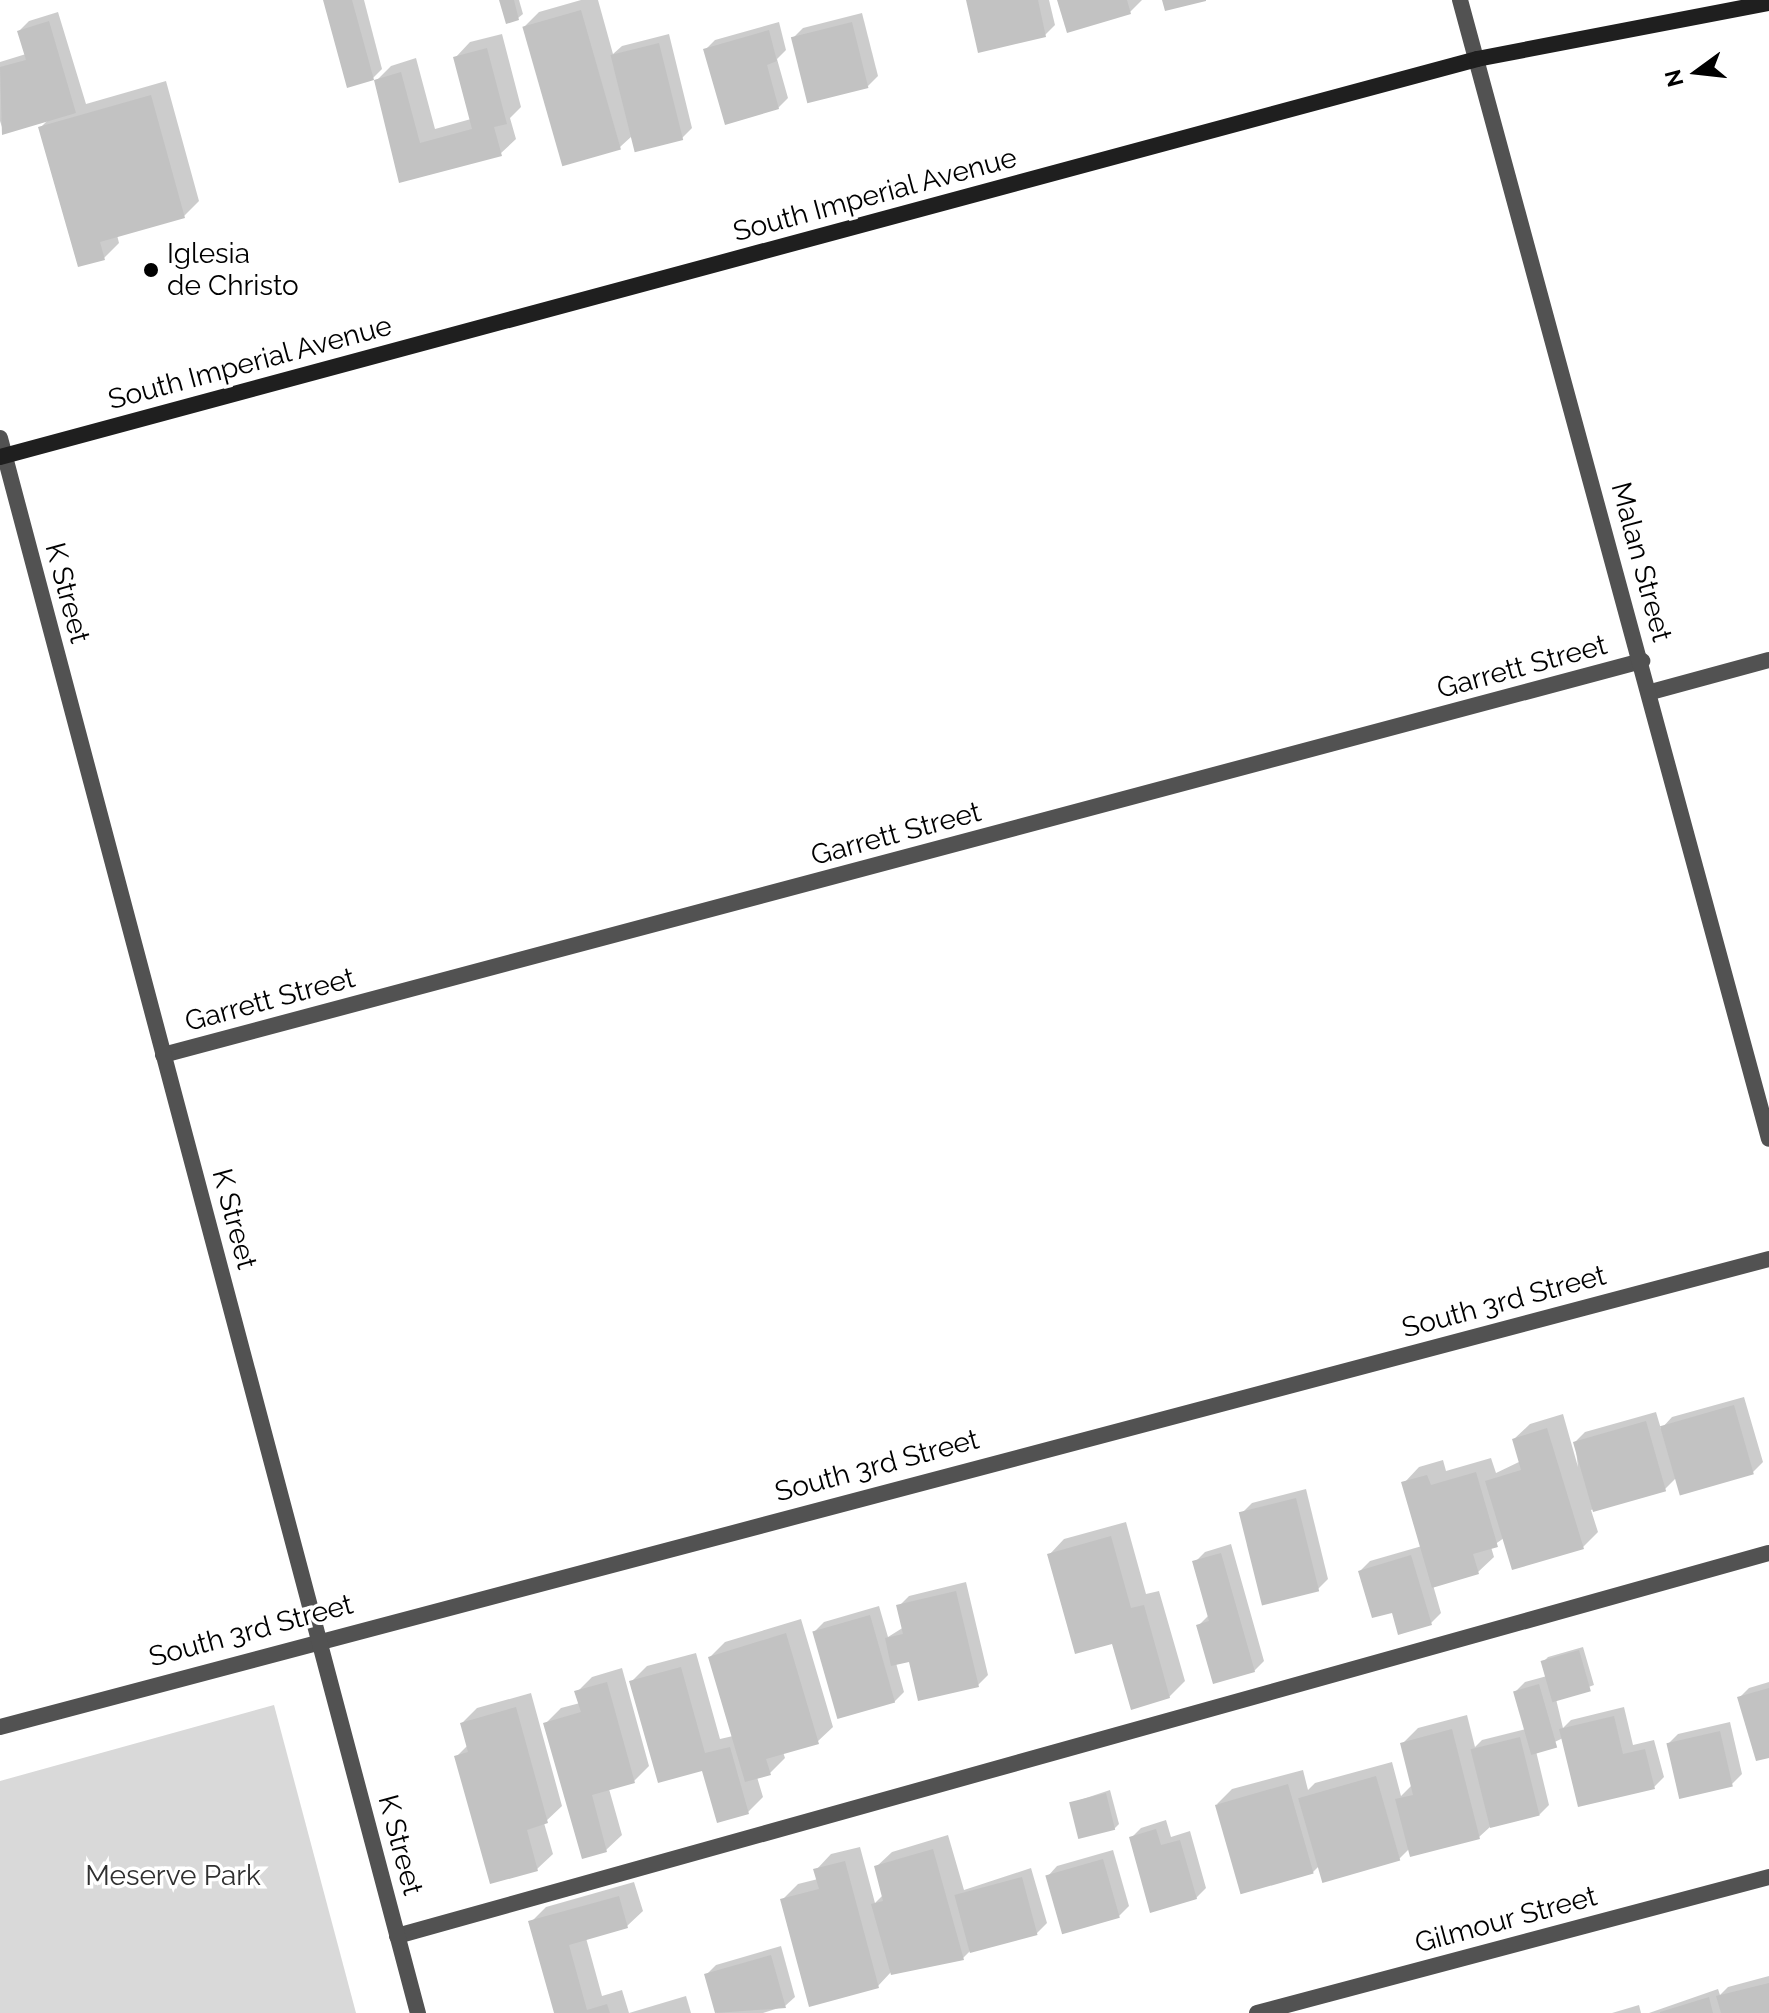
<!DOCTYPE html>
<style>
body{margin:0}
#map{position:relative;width:1769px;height:2013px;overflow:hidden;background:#fff;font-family:Raleway,sans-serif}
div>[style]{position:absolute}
.green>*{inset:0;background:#d9d9d9}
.shadow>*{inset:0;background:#0003}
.building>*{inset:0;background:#c2c2c2;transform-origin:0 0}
.service>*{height:16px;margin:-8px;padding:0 8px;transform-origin:8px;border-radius:8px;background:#525252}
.minor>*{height:16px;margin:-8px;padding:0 8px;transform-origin:8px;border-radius:8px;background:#525252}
.tertiary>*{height:16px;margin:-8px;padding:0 8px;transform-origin:8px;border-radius:8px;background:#525252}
.secondary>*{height:16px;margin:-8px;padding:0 8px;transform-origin:8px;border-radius:8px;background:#1f1f1f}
.dots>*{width:22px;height:22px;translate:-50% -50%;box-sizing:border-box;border:4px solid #fff;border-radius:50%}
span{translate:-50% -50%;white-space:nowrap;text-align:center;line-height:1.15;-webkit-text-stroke:7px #fff;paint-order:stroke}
.street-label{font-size:28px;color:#000}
.poi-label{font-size:28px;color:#000}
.left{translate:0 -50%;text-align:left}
.park-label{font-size:28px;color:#303030}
.north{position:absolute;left:1657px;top:32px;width:80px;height:80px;-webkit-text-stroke:6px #fff;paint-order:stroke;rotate:255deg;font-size:22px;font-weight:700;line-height:32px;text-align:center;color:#000}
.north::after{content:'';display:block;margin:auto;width:28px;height:36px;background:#000;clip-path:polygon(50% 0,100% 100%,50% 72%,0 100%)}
</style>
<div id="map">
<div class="green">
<i style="clip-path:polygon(274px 1705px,356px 2013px,0 2013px,0 1781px)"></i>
</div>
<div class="shadow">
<i style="clip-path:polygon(325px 0,364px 0,382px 69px,372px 79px)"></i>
<i style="clip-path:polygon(501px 0,519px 0,523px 14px,518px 18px)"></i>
<i style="clip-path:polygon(581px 0,598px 0,613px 54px,622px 46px,669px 34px,692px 128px,682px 138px,632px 136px,620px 147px,524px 27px,539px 12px)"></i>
<i style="clip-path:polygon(968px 0,1049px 0,1055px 25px,1045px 35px)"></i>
<i style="clip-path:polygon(1059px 0,1142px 0,1130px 12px)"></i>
<i style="clip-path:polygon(58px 12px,86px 104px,166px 81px,199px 201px,184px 216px,117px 235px,119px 243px,104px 258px,40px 128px,48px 120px,4px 133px,0 121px,0 62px,26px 54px,19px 31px,29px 21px)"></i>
<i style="clip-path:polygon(862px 13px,878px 76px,868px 86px,793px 38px,803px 28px)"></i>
<i style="clip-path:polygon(779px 22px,786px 50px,777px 59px,788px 98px,778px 108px,705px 50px,715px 40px)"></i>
<i style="clip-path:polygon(502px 34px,521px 107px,510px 118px,516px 139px,500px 154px,400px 181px,376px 81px,391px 66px,416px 58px,435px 129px,471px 119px,455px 58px,470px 42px)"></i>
<i style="clip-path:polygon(1744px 1397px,1763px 1462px,1753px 1472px,1677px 1477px,1665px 1489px,1591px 1510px,1598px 1532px,1583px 1547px,1504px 1538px,1491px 1547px,1494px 1557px,1478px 1572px,1433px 1585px,1441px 1613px,1431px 1623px,1394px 1610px,1360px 1571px,1370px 1561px,1422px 1546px,1404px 1483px,1419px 1467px,1443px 1460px,1446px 1471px,1491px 1458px,1496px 1473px,1521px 1461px,1514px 1439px,1530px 1424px,1563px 1414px,1578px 1467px,1575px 1442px,1585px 1432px,1656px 1412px,1661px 1429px,1672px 1417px)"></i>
<i style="clip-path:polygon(1306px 1489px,1328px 1579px,1318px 1589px,1242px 1513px,1252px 1503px)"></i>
<i style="clip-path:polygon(1126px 1522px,1146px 1594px,1159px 1591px,1185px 1681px,1169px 1697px,1113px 1641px,1049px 1555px,1064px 1539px)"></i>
<i style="clip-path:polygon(1231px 1544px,1264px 1661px,1254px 1671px,1198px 1626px,1209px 1615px,1195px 1562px,1205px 1552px)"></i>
<i style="clip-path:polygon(966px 1582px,988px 1675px,978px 1685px,910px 1660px,896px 1663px,904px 1692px,894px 1702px,814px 1632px,824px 1622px,879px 1606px,888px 1637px,904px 1627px,899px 1606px,909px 1596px)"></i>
<i style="clip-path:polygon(801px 1619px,833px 1727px,817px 1742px,783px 1752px,785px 1758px,770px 1773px,757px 1777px,763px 1797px,748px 1812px,703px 1768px,631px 1682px,647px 1666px,696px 1653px,720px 1739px,733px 1736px,710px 1657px,725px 1642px)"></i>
<i style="clip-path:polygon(1583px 1647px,1594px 1685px,1556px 1699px,1563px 1728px,1571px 1720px,1624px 1707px,1633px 1745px,1654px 1740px,1664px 1777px,1654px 1787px,1563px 1738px,1536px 1751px,1549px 1805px,1539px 1815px,1490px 1827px,1479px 1837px,1410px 1848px,1399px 1859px,1319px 1866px,1312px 1873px,1217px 1804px,1232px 1789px,1303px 1770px,1308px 1790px,1315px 1783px,1392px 1762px,1401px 1796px,1413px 1784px,1403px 1743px,1418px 1728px,1467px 1715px,1475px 1747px,1482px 1740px,1526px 1729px,1515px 1692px,1525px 1682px,1547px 1676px,1543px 1662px,1548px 1657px)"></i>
<i style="clip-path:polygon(622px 1668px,649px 1766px,634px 1781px,609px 1789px,622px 1835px,606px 1850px,546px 1723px,561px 1708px,580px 1703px,577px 1692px,592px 1677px)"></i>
<i style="clip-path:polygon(1769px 1682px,1769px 1756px,1739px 1698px,1749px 1688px)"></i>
<i style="clip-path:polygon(531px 1693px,562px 1806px,544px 1823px,553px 1854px,537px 1869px,457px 1756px,468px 1745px,462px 1723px,477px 1708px)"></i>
<i style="clip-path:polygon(1730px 1722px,1742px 1774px,1732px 1784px,1668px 1744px,1678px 1734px)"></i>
<i style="clip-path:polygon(1110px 1790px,1119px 1824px,1114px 1829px,1071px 1803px)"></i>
<i style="clip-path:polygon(1166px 1820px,1171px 1837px,1190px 1831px,1206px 1888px,1196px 1898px,1131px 1838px,1141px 1828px)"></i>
<i style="clip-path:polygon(948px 1835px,964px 1890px,1031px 1868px,1047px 1923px,1037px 1933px,972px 1949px,963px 1958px,891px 1972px,878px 1986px,783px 1899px,798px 1884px,818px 1879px,816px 1870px,831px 1854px,860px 1847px,875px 1903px,884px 1894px,876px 1867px,892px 1852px)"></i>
<i style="clip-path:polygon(1113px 1850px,1129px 1906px,1119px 1916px,1048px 1876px,1057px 1866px)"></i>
<i style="clip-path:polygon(634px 1882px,643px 1911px,627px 1926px,586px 1938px,602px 1996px,622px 1990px,629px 2013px,556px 2013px,531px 1922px,546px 1907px)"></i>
<i style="clip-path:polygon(781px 1946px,795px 1997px,785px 2006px,763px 2013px,717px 2013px,706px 1975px,716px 1965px)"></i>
<i style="clip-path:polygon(1769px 1976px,1769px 2013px,1649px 2013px,1718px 1989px,1720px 1995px,1728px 1987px)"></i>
<i style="clip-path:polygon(686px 1996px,691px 2013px,629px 2013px)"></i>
<i style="clip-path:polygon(1639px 2005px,1641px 2013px,1612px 2013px)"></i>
</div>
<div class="building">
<i style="clip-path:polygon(323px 0,352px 0,374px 80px,401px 72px,420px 143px,472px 129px,453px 57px,487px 48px,507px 124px,494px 127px,502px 156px,399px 183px,374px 80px,347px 88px)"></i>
<i style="clip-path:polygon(499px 0,514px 0,519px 20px,506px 24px)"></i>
<i style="clip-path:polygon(966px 0,1038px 0,1046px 37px,978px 53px)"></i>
<i style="clip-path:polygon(1057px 0,1127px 0,1131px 14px,1067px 33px)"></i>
<i style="clip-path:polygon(1162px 0,1206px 0,1206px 1px,1165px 11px)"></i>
<i style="left:581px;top:10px;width:145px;height:61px;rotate:74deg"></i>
<i style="clip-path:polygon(49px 21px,76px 113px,2px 135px,0 67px,26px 60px,17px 31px)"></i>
<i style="left:852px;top:22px;width:68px;height:63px;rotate:76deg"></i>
<i style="clip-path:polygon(769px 30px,777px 61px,767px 65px,779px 109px,725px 125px,703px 49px)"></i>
<i style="left:659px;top:43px;width:100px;height:50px;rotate:76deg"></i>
<i style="clip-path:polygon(151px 95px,185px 218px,100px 242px,105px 260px,78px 267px,38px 127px)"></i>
<i style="left:1734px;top:1405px;width:72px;height:77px;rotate:74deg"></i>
<i style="left:1646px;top:1421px;width:73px;height:76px;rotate:74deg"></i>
<i style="clip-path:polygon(1547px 1428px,1584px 1549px,1512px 1570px,1485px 1481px,1521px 1470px,1512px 1439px)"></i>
<i style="clip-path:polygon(1476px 1472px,1498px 1547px,1473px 1554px,1479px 1574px,1432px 1588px,1401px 1482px,1427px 1475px,1431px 1485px)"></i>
<i style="left:1296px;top:1498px;width:96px;height:59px;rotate:76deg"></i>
<i style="clip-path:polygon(1111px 1536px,1131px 1608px,1144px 1605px,1170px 1698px,1131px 1710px,1112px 1644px,1075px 1654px,1047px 1554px)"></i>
<i style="clip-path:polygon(1221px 1553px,1255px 1672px,1213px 1684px,1196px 1625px,1209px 1621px,1192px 1561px)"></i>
<i style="clip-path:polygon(1411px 1555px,1432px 1625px,1398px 1635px,1392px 1613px,1372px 1618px,1358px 1571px)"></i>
<i style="clip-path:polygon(956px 1591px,979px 1687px,918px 1701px,909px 1662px,891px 1666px,885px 1638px,903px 1634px,896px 1605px)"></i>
<i style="left:870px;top:1615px;width:91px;height:60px;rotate:74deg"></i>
<i style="clip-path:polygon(786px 1633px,819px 1744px,766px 1759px,771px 1775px,745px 1782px,708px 1657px)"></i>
<i style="left:1579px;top:1650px;width:43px;height:40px;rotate:74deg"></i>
<i style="clip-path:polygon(681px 1667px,705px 1753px,730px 1747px,749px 1814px,717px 1823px,702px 1771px,658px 1783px,629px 1681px)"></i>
<i style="clip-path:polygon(607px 1682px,635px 1783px,592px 1795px,607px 1852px,582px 1859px,543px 1723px,581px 1712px,574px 1691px)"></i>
<i style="left:1539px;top:1684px;width:66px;height:27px;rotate:74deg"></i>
<i style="clip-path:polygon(1769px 1688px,1769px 1758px,1756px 1761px,1737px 1697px)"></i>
<i style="clip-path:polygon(516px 1707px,548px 1823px,527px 1830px,538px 1871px,490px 1884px,454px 1756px,468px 1752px,460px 1723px)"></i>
<i style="clip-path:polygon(1614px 1716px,1623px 1754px,1645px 1749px,1655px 1789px,1578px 1807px,1559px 1729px)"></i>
<i style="clip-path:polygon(1452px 1729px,1480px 1839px,1410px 1857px,1395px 1799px,1413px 1795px,1400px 1743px)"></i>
<i style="left:1720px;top:1731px;width:57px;height:55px;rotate:77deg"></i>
<i style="left:1520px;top:1737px;width:81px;height:51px;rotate:76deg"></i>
<i style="left:1376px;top:1776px;width:88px;height:81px;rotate:74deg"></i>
<i style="left:1288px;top:1784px;width:93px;height:76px;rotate:74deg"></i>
<i style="left:1106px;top:1793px;width:38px;height:38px;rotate:76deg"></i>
<i style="clip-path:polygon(1156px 1829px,1161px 1845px,1180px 1840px,1197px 1899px,1150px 1913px,1129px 1837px)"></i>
<i style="clip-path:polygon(933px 1849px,964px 1960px,891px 1975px,871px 1904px,883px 1901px,874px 1866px)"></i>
<i style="left:1103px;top:1859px;width:61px;height:60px;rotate:74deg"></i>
<i style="clip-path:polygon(845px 1861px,879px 1988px,809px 2007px,780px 1899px,819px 1889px,813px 1869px)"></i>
<i style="left:1022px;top:1877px;width:60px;height:70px;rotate:75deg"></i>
<i style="clip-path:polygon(619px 1896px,628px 1928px,569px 1945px,587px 2010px,607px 2004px,610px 2013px,554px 2013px,528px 1921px)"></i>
<i style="clip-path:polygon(771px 1955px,786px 2008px,715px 2013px,704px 1974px)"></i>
<i style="clip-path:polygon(1769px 1983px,1769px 2013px,1721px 2013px,1716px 1996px)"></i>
<i style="clip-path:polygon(1709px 1997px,1713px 2013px,1660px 2013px,1660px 2012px)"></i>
</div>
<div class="service">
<i style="left:397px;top:1936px;width:1424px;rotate:-15.6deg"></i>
</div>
<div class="minor">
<i style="left:1651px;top:692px;width:122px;rotate:-15.2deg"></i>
<i style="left:163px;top:1055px;width:1531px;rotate:-14.92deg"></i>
<i style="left:0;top:1727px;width:1830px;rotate:-14.82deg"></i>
<i style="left:1257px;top:2013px;width:530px;rotate:-14.88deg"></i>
</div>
<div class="tertiary">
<i style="left:1460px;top:0;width:1180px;rotate:74.82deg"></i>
<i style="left:0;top:438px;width:1630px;rotate:75.14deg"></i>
</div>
<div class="secondary">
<i style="left:0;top:457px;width:1530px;rotate:-15.08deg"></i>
<i style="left:1477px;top:59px;width:297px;rotate:-10.9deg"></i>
</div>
<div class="dots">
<i style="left:151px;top:270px;background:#000"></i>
</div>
<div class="street-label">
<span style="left:875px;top:195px;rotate:-15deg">South Imperial Avenue</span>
<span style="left:250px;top:363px;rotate:-15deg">South Imperial Avenue</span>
<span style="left:1641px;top:562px;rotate:75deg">Malan Street</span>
<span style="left:67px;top:593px;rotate:75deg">K Street</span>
<span style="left:1522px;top:667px;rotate:-15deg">Garrett Street</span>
<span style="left:896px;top:834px;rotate:-15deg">Garrett Street</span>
<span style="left:270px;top:1000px;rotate:-15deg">Garrett Street</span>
<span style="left:234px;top:1219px;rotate:75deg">K Street</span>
<span style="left:1504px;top:1302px;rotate:-15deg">South 3rd Street</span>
<span style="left:877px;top:1466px;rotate:-15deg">South 3rd Street</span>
<span style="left:251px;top:1631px;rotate:-15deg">South 3rd Street</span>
<span style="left:400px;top:1845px;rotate:75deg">K Street</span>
<span style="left:1506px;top:1920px;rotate:-15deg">Gilmour Street</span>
</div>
<div class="poi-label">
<span class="left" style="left:167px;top:270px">Iglesia<br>de Christo</span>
</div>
<div class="park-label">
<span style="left:173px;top:1876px">Meserve Park</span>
</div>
<div class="north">N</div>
</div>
